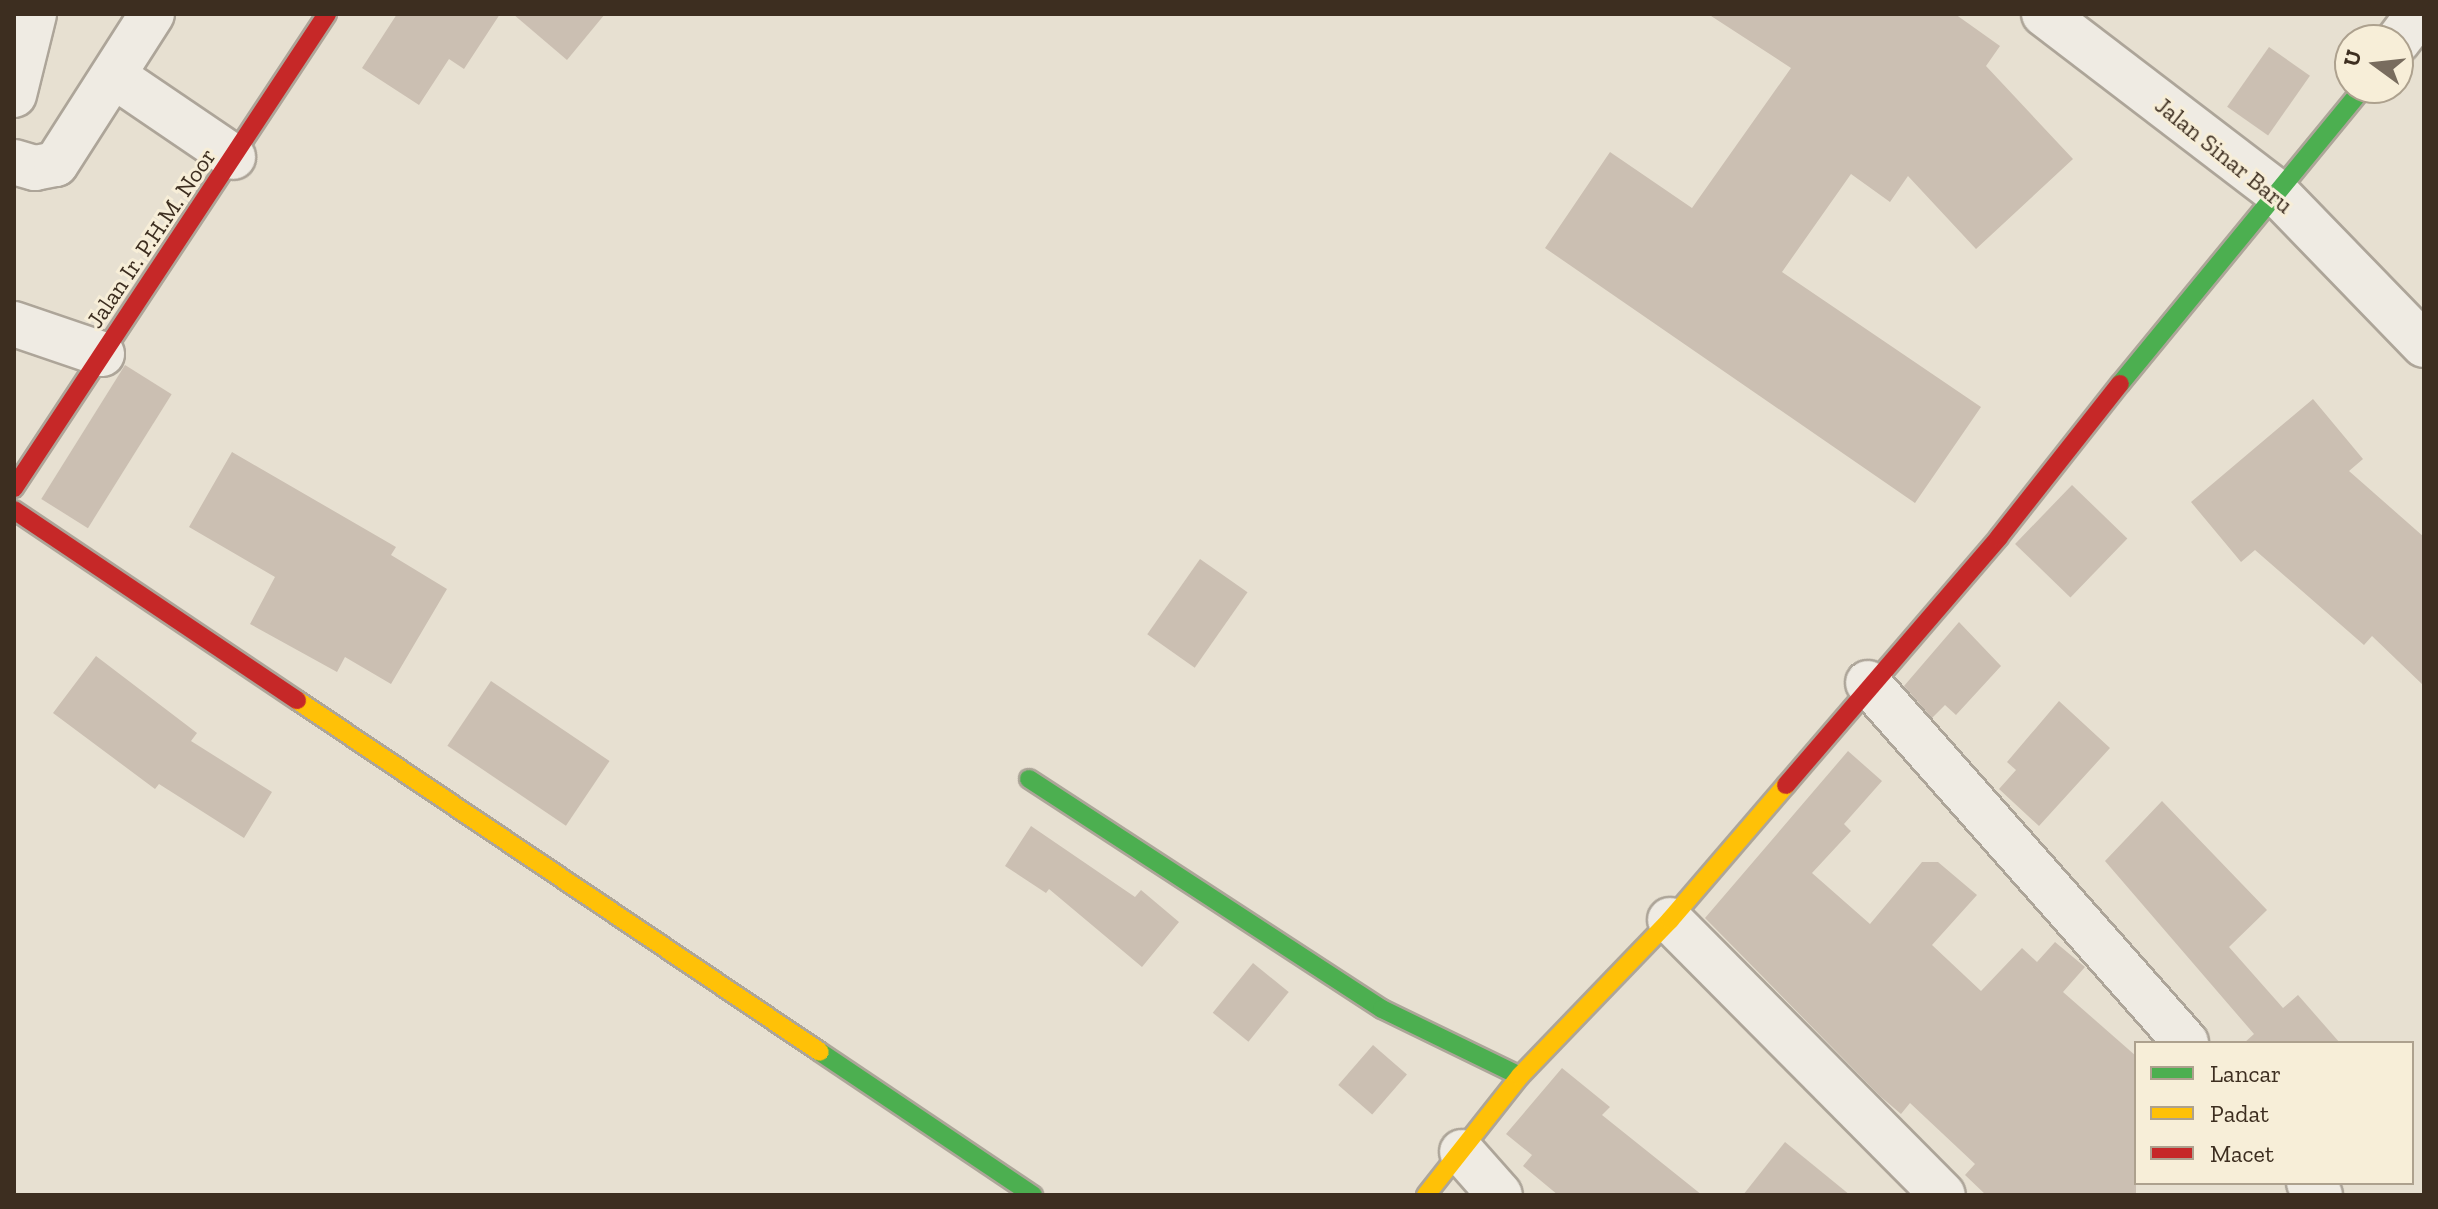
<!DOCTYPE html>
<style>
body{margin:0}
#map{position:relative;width:2438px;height:1209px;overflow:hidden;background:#e7e0d1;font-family:"Zilla Slab",serif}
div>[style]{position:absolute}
.building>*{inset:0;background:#cbbfb2;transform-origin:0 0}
.roads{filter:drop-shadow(2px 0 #ada599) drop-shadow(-2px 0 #ada599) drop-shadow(0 2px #ada599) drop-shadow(0 -2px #ada599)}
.street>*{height:44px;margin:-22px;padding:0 22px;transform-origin:22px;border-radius:22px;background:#efebe3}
.fast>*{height:18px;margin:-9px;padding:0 9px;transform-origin:9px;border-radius:9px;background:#4caf50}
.slow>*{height:18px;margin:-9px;padding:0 9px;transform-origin:9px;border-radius:9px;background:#ffc107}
.jam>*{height:18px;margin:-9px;padding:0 9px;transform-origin:9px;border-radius:9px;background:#c62828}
span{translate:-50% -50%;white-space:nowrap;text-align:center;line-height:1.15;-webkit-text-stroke:6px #f7eed8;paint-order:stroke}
.street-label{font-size:24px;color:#3d2e20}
.frame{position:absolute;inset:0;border:16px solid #3d2e20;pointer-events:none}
.legend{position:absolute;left:2134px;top:1041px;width:280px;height:144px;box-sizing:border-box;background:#f7eed8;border:2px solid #ada18e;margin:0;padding:10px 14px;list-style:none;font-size:24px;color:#3d2e20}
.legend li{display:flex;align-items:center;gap:16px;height:40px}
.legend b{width:40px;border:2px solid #ada18e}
.north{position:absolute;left:2334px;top:24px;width:80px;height:80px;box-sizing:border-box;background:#f7eed8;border:2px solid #ada18e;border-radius:50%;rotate:285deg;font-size:22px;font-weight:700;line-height:32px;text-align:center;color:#3d2e20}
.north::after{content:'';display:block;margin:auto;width:28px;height:36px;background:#786c5e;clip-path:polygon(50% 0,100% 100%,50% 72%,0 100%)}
</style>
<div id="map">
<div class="building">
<i style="clip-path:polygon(397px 14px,500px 14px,464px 69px,449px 59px,419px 105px,362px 68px)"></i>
<i style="clip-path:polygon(513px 14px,605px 14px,567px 60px)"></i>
<i style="clip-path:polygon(1708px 14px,1955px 14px,2000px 46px,1986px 66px,2073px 159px,1976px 249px,1908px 176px,1890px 202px,1851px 174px,1782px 272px,1981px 407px,1915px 503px,1545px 248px,1610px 152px,1692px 208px,1791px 68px)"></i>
<i style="left:2269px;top:47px;width:50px;height:73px;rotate:35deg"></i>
<i style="left:125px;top:365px;width:55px;height:158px;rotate:32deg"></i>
<i style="clip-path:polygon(2313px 399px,2363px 459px,2349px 471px,2424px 537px,2424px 686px,2372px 636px,2364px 645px,2255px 550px,2241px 562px,2191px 502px)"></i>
<i style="clip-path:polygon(232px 452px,396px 547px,391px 555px,447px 589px,391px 684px,345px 657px,337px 672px,250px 624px,275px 577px,189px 527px)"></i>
<i style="left:2072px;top:485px;width:77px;height:82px;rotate:44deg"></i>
<i style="left:1200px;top:559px;width:58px;height:92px;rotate:35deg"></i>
<i style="clip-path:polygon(1959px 622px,2001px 666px,1956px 715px,1945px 705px,1932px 718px,1904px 686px)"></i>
<i style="clip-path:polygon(96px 656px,197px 733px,191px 741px,272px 792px,244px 838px,159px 784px,155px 789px,53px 713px)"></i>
<i style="left:491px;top:681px;width:143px;height:78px;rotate:34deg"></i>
<i style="clip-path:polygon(2059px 701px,2110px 748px,2039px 826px,1999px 789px,2016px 770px,2007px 762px)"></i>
<i style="clip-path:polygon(1848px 751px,1882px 781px,1844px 824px,1851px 831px,1812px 873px,1870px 924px,1922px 862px,1938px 862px,1977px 895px,1932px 945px,1981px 991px,2022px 948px,2037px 962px,2055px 942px,2085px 967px,2063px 992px,2136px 1056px,2136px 1195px,1986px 1195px,1965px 1175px,1975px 1164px,1910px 1103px,1901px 1114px,1880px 1096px,1705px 918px)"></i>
<i style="clip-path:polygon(2162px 801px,2267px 910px,2229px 947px,2283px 1008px,2298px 995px,2340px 1043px,2244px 1043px,2254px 1034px,2105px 861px)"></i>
<i style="clip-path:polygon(1031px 826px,1135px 897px,1141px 890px,1179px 922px,1142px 967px,1049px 889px,1046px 893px,1005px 866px)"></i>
<i style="left:1253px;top:963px;width:46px;height:64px;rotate:39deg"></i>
<i style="left:1373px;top:1045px;width:45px;height:53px;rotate:41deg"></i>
<i style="clip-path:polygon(1562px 1068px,1610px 1107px,1602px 1115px,1702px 1195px,1558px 1195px,1523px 1166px,1532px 1155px,1506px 1134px)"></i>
<i style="clip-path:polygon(1785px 1142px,1850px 1195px,1743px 1195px)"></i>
</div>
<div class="roads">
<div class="street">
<i style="left:2044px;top:14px;width:290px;rotate:37.4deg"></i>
<i style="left:2274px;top:190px;width:216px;rotate:45.9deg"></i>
<i style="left:2398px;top:41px;width:34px;rotate:-53deg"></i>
<i style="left:114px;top:76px;width:144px;rotate:34.2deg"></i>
<i style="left:14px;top:95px;width:83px;rotate:-76.1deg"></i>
<i style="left:14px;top:162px;width:22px;rotate:16deg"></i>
<i style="left:35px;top:168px;width:21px;rotate:-11deg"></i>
<i style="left:56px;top:164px;width:178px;rotate:-57.4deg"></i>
<i style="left:14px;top:324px;width:93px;rotate:18.8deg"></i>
<i style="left:1868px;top:683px;width:480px;rotate:48.5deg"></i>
<i style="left:1670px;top:920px;width:387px;rotate:45.2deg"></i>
<i style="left:1462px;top:1152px;width:57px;rotate:48.5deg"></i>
<i style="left:2309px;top:1183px;width:16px;rotate:47deg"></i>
</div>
<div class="fast">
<i style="left:2120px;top:384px;width:383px;rotate:-50.6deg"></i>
<i style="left:1029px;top:779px;width:421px;rotate:33.1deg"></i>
<i style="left:1382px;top:1009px;width:153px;rotate:25.9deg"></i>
<i style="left:820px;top:1052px;width:257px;rotate:33.9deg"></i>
</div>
<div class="slow">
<i style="left:297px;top:700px;width:630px;rotate:33.94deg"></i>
<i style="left:1426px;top:1195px;width:152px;rotate:-51.7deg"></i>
<i style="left:1520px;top:1076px;width:216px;rotate:-46.1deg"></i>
<i style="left:1670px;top:920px;width:178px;rotate:-49.3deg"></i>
</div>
<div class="jam">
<i style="left:14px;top:488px;width:568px;rotate:-56.56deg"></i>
<i style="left:14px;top:510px;width:341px;rotate:33.9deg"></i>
<i style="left:1786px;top:785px;width:327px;rotate:-49.3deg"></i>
<i style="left:1999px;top:537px;width:195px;rotate:-51.7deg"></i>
</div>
</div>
<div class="street-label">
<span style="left:2224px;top:155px;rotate:39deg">Jalan Sinar Baru</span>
<span style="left:151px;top:238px;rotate:-56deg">Jalan Ir. P.H.M. Noor</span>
</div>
<div class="frame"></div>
<ul class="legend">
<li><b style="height:10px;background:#4caf50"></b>Lancar</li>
<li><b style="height:10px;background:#ffc107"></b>Padat</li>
<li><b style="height:10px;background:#c62828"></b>Macet</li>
</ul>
<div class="north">U</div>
</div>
